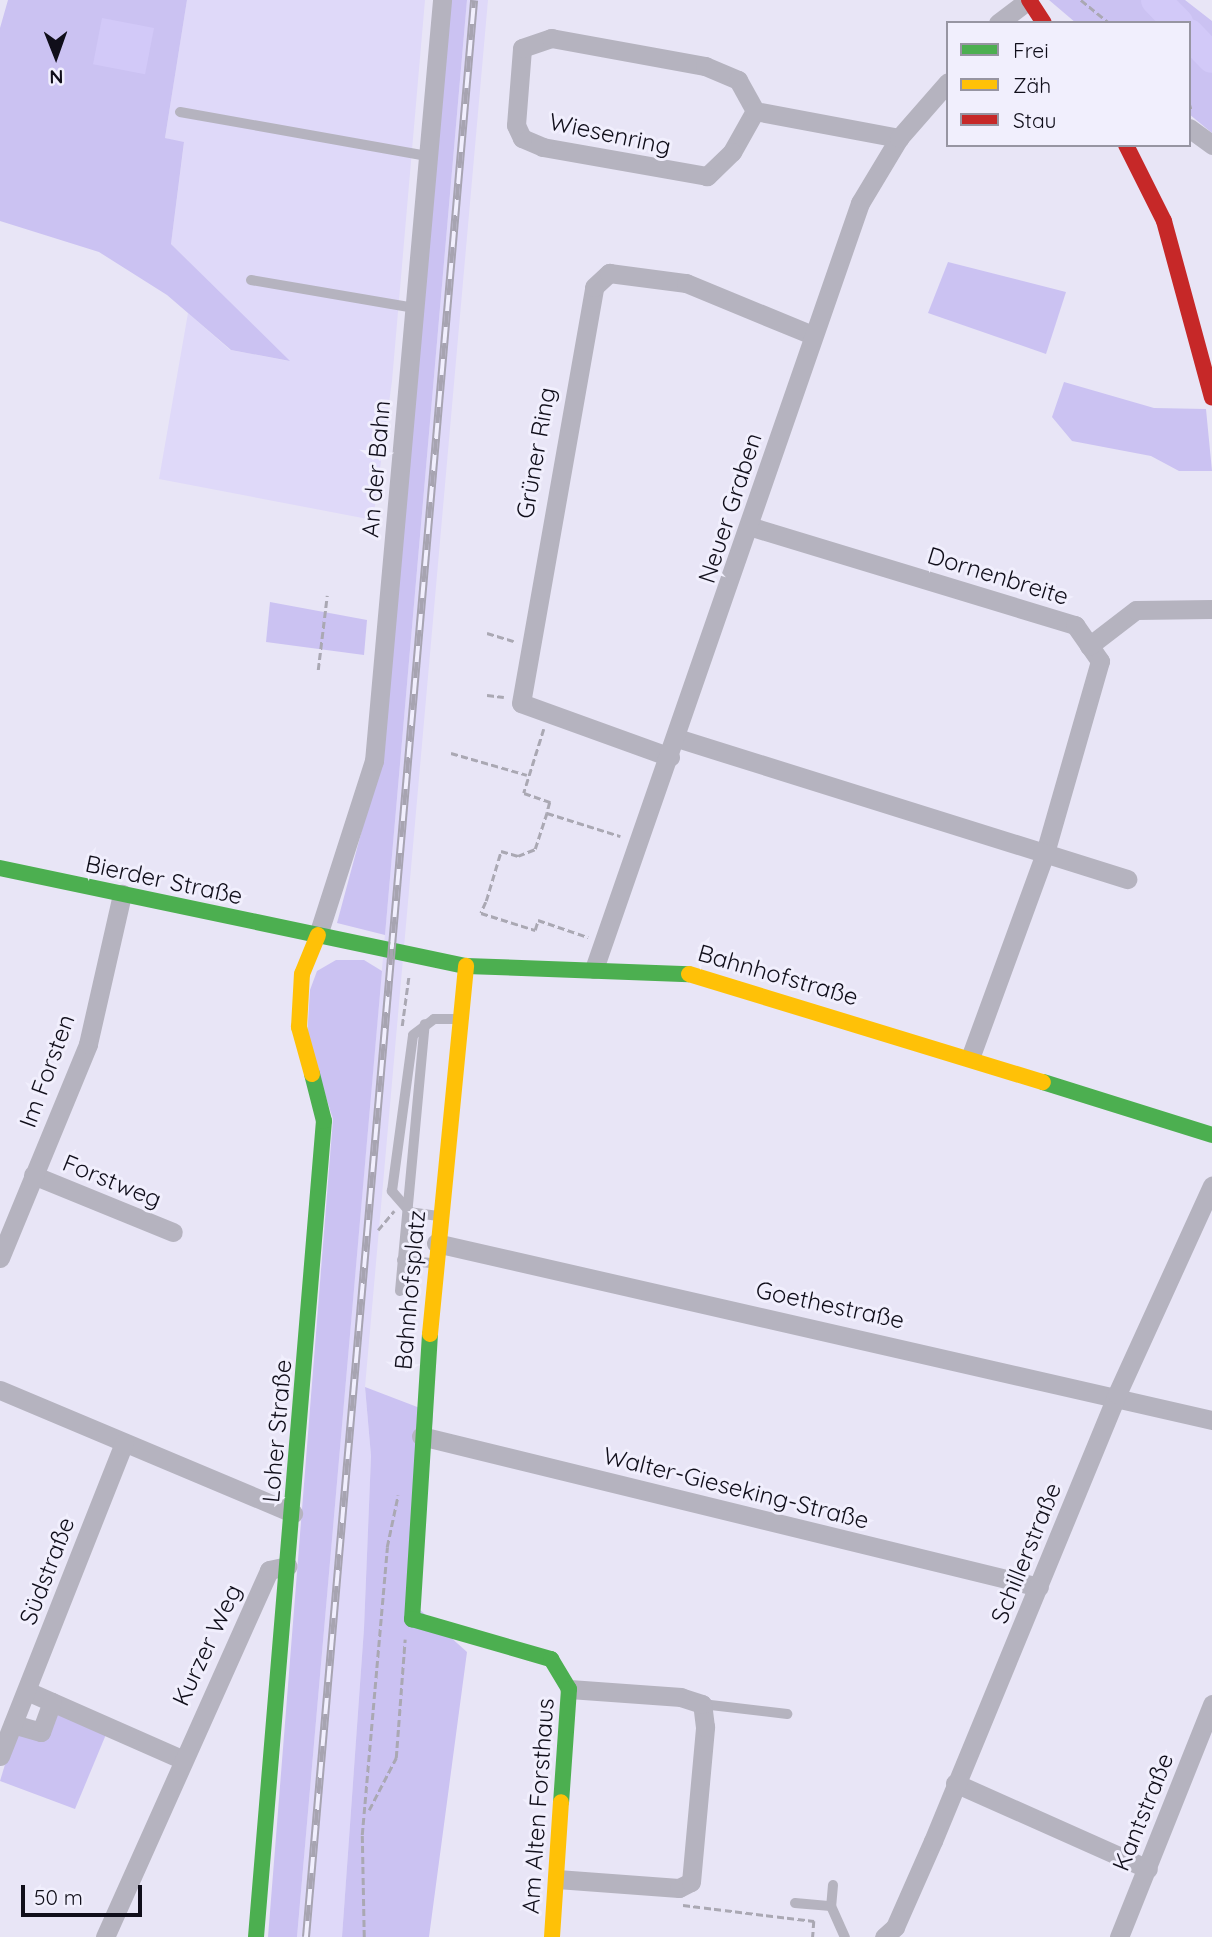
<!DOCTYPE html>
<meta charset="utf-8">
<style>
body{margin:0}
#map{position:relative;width:1212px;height:1937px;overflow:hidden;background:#e8e5f6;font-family:Quicksand,sans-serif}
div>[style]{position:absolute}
.built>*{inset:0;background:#dfd9f9}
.green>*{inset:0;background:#cbc2f2}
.water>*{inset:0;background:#d2c9f8;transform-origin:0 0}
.river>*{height:30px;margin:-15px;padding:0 15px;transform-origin:15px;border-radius:15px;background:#d2c9f8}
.path>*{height:2.5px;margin-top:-1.25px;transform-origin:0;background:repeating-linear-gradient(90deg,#aaa8b3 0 7px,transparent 0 10.5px)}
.lane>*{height:10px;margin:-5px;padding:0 5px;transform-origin:5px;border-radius:5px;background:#b5b3bf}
.street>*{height:19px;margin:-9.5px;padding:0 9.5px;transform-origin:9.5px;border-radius:9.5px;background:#b5b3bf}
.fast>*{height:16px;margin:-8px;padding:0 8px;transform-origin:8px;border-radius:8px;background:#4caf50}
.slow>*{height:16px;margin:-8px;padding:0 8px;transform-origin:8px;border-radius:8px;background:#ffc107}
.jam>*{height:16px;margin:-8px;padding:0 8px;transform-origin:8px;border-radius:8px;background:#c62828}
.rail>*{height:8px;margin-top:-4px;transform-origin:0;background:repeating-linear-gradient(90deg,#f1effd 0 16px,#a7a4b1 0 32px);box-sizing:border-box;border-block:2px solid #a7a4b1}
span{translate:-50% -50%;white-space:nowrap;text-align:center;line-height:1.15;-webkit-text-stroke:6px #f1effd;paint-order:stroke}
.street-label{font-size:24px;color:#100e1a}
.legend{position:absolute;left:946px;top:21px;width:245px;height:126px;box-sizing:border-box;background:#f1effd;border:2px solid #9795a2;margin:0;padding:9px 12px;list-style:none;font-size:21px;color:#100e1a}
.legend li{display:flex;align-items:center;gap:14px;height:35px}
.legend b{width:35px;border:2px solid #9795a2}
.north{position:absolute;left:21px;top:21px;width:70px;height:70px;-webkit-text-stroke:5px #f1effd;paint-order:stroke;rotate:179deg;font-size:19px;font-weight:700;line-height:28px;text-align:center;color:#100e1a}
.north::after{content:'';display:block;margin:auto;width:24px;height:32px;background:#100e1a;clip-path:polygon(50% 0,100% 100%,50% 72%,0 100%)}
.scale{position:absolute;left:21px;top:1885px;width:121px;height:32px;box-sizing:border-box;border:4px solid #100e1a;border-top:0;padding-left:9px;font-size:21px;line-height:24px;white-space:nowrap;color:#100e1a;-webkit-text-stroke:5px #f1effd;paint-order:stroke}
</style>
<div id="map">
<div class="built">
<i style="clip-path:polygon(187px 0,425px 0,392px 381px,373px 520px,159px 479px,188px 313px,230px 350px,289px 361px,171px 244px,184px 143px,165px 138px)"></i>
<i style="clip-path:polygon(467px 0,488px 0,365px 1387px,371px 1456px,364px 1628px,342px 1937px,297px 1937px)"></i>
</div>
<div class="green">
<i style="clip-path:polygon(8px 0,187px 0,165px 138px,184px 142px,171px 244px,290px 361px,231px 350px,167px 295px,99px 252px,0 221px,0 28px)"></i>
<i style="clip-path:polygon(451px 0,467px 0,385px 935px,337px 923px,377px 774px)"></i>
<i style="clip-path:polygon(1049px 0,1185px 0,1212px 21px,1212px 133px,1189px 114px,1189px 23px,1076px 23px)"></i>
<i style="clip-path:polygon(948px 262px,1066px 292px,1046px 354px,928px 313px)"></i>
<i style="clip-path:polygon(1064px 382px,1154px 408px,1206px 409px,1212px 471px,1179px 471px,1151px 456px,1072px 441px,1052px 417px)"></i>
<i style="clip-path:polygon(270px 602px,367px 620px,364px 655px,266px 642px)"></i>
<i style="clip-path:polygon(336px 960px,364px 960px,382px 971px,297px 1937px,268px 1937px,333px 1119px,307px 1038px,310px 990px,317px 971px)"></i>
<i style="clip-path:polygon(365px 1387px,433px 1413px,418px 1608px,467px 1652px,429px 1937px,342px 1937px,364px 1628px,371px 1456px)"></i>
<i style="clip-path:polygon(57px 1713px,107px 1732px,75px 1809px,0 1781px,16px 1728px)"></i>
</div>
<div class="water">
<i style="left:102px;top:18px;width:53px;height:47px;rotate:11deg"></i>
</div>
<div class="river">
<i style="left:1156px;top:0;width:32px;rotate:46deg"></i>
<i style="left:1189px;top:34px;width:33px;rotate:46deg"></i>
</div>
<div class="path">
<i style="left:1081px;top:0;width:36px;rotate:39deg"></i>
<i style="left:1189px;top:102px;width:10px;rotate:73deg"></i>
<i style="left:487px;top:633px;width:28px;rotate:17deg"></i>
<i style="left:318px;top:670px;width:75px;rotate:-83.1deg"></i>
<i style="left:487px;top:695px;width:17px;rotate:7deg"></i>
<i style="left:544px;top:729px;width:67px;rotate:107.4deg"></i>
<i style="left:524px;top:793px;width:28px;rotate:19deg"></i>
<i style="left:550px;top:802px;width:11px;rotate:105deg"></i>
<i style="left:547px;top:813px;width:77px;rotate:17.5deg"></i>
<i style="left:451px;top:753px;width:79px;rotate:16.1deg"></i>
<i style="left:486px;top:901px;width:52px;rotate:-73.3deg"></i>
<i style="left:501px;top:851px;width:18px;rotate:16deg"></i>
<i style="left:518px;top:856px;width:18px;rotate:-22deg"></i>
<i style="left:535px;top:849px;width:38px;rotate:-72deg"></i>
<i style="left:486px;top:902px;width:12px;rotate:114deg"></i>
<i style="left:481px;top:913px;width:57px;rotate:17.5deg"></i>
<i style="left:535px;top:930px;width:10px;rotate:-73deg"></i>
<i style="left:538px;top:920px;width:53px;rotate:18.8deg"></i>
<i style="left:402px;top:1026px;width:52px;rotate:-82.3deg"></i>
<i style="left:378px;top:1230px;width:25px;rotate:-50deg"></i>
<i style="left:369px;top:1810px;width:59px;rotate:-62.6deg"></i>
<i style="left:396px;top:1758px;width:119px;rotate:-85.7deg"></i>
<i style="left:683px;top:1905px;width:132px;rotate:7deg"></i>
<i style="left:814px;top:1921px;width:16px;rotate:94deg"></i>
<i style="left:364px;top:1937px;width:102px;rotate:-91.1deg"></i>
<i style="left:362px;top:1835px;width:289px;rotate:-85deg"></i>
<i style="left:387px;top:1547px;width:53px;rotate:-78.1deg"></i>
</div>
<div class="lane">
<i style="left:180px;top:112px;width:251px;rotate:10.1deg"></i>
<i style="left:251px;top:280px;width:166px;rotate:9.7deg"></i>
<i style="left:438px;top:1216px;width:28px;rotate:-172deg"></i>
<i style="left:410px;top:1212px;width:28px;rotate:-131deg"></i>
<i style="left:392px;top:1191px;width:157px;rotate:-82.3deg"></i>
<i style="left:413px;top:1035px;width:26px;rotate:-37deg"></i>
<i style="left:434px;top:1019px;width:22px"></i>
<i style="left:402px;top:1260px;width:31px;rotate:6deg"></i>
<i style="left:400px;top:1291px;width:268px;rotate:-84.7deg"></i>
<i style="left:702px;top:1704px;width:86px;rotate:6.7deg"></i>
<i style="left:833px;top:1885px;width:21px;rotate:95deg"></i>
<i style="left:831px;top:1906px;width:34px;rotate:66deg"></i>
<i style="left:795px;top:1903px;width:36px;rotate:5deg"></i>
</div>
<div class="street">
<i style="left:998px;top:23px;width:38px;rotate:-37deg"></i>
<i style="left:755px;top:111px;width:47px;rotate:119.3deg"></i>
<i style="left:732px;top:152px;width:35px;rotate:136deg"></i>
<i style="left:707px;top:176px;width:167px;rotate:-170deg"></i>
<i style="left:543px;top:147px;width:23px;rotate:-157deg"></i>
<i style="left:522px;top:138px;width:14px;rotate:-115deg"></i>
<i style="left:516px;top:125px;width:77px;rotate:-85.5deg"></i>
<i style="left:522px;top:48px;width:31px;rotate:-19deg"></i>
<i style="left:551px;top:38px;width:157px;rotate:10.3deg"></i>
<i style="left:705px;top:66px;width:36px;rotate:23deg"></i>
<i style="left:738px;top:80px;width:35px;rotate:61deg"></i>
<i style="left:755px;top:111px;width:147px;rotate:10.6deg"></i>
<i style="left:1189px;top:128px;width:29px;rotate:36deg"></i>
<i style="left:752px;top:527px;width:338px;rotate:16.9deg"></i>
<i style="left:1075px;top:625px;width:44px;rotate:55.2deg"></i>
<i style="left:1100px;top:661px;width:203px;rotate:106deg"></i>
<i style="left:1044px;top:856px;width:213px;rotate:110.1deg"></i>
<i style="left:1089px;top:646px;width:59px;rotate:-37.5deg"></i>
<i style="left:1136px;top:610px;width:76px;rotate:-0.8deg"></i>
<i style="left:677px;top:738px;width:472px;rotate:17.4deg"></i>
<i style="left:670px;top:757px;width:158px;rotate:-160.1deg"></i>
<i style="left:521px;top:703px;width:422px;rotate:-80deg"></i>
<i style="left:594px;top:287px;width:21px;rotate:-43deg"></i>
<i style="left:609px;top:273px;width:78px;rotate:7.4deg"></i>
<i style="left:686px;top:283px;width:136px;rotate:22.4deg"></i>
<i style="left:318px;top:935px;width:183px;rotate:-72.2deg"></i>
<i style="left:374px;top:761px;width:764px;rotate:-84.89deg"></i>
<i style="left:594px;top:969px;width:811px;rotate:-70.85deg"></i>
<i style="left:860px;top:203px;width:76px;rotate:-59deg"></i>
<i style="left:899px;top:138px;width:74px;rotate:-48.8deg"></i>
<i style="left:33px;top:1175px;width:151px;rotate:22.2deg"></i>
<i style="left:436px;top:1243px;width:796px;rotate:12.85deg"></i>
<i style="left:0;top:1258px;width:231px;rotate:-67.6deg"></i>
<i style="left:88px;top:1044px;width:154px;rotate:-77.2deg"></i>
<i style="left:0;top:1390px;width:318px;rotate:22.8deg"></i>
<i style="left:421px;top:1436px;width:636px;rotate:13.73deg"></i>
<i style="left:27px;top:1691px;width:168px;rotate:23.8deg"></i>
<i style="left:13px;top:1724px;width:29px;rotate:16deg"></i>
<i style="left:41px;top:1732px;width:32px;rotate:-70deg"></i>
<i style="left:0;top:1756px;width:337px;rotate:-68.4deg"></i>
<i style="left:955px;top:1783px;width:211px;rotate:24deg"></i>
<i style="left:557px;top:1879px;width:122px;rotate:4.2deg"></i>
<i style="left:679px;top:1888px;width:13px;rotate:-27deg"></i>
<i style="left:691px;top:1882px;width:156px;rotate:-84.8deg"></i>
<i style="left:705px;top:1727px;width:23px;rotate:-97deg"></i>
<i style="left:702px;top:1704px;width:22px;rotate:-162deg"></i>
<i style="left:681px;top:1697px;width:112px;rotate:-175.9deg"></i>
<i style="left:105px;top:1937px;width:402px;rotate:-65.9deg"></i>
<i style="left:269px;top:1570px;width:19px;rotate:-12deg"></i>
<i style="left:884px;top:1937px;width:15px;rotate:-42deg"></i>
<i style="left:895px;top:1927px;width:94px;rotate:-66.2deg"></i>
<i style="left:933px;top:1841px;width:483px;rotate:-67.6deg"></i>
<i style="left:1117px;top:1394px;width:229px;rotate:-65.5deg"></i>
<i style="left:1119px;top:1937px;width:251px;rotate:-68.2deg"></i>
</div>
<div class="fast">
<i style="left:0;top:868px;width:476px;rotate:11.9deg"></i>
<i style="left:466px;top:966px;width:223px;rotate:2.1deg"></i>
<i style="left:1043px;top:1082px;width:177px;rotate:17.4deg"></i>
<i style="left:430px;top:1334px;width:286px;rotate:93.6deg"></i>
<i style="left:412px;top:1619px;width:145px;rotate:16.1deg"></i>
<i style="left:551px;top:1659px;width:35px;rotate:59deg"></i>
<i style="left:569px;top:1689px;width:113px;rotate:94deg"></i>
<i style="left:256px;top:1937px;width:819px;rotate:-85.24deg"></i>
<i style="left:324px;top:1121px;width:49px;rotate:-104.3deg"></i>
</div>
<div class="slow">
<i style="left:689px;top:974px;width:370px;rotate:17deg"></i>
<i style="left:312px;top:1074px;width:49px;rotate:-105.5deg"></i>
<i style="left:299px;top:1027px;width:53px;rotate:-86.8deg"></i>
<i style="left:302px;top:974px;width:42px;rotate:-67.7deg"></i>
<i style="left:430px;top:1334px;width:370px;rotate:-84.4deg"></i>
<i style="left:552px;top:1937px;width:135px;rotate:-86.2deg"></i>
</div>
<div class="jam">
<i style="left:1029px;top:0;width:27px;rotate:57deg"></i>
<i style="left:1126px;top:145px;width:85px;rotate:63.4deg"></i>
<i style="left:1164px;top:221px;width:183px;rotate:74.8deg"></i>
</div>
<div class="rail">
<i style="left:306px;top:1937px;width:1944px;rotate:-85.04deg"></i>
</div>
<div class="street-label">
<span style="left:610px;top:134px;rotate:12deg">Wiesenring</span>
<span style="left:536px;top:453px;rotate:-80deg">Grüner Ring</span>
<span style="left:376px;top:469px;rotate:-85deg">An der Bahn</span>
<span style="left:730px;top:508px;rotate:-72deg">Neuer Graben</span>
<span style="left:998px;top:576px;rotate:17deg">Dornenbreite</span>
<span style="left:164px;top:880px;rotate:12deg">Bierder Straße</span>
<span style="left:778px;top:975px;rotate:16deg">Bahnhofstraße</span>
<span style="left:47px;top:1071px;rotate:-70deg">Im Forsten</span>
<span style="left:112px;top:1181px;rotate:22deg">Forstweg</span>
<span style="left:410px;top:1290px;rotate:-85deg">Bahnhofsplatz</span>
<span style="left:830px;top:1305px;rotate:12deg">Goethestraße</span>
<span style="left:277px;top:1431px;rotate:-85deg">Loher Straße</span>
<span style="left:736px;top:1488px;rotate:14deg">Walter-Gieseking-Straße</span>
<span style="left:1026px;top:1553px;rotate:-68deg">Schillerstraße</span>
<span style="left:47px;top:1571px;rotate:-69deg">Südstraße</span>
<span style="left:207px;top:1645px;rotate:-65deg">Kurzer Weg</span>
<span style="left:538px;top:1806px;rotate:-86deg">Am Alten Forsthaus</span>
<span style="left:1143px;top:1812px;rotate:-68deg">Kantstraße</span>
</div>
<ul class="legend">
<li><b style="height:9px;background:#4caf50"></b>Frei</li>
<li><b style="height:9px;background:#ffc107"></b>Zäh</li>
<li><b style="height:9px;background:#c62828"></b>Stau</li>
</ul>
<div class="north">N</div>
<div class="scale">50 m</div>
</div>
